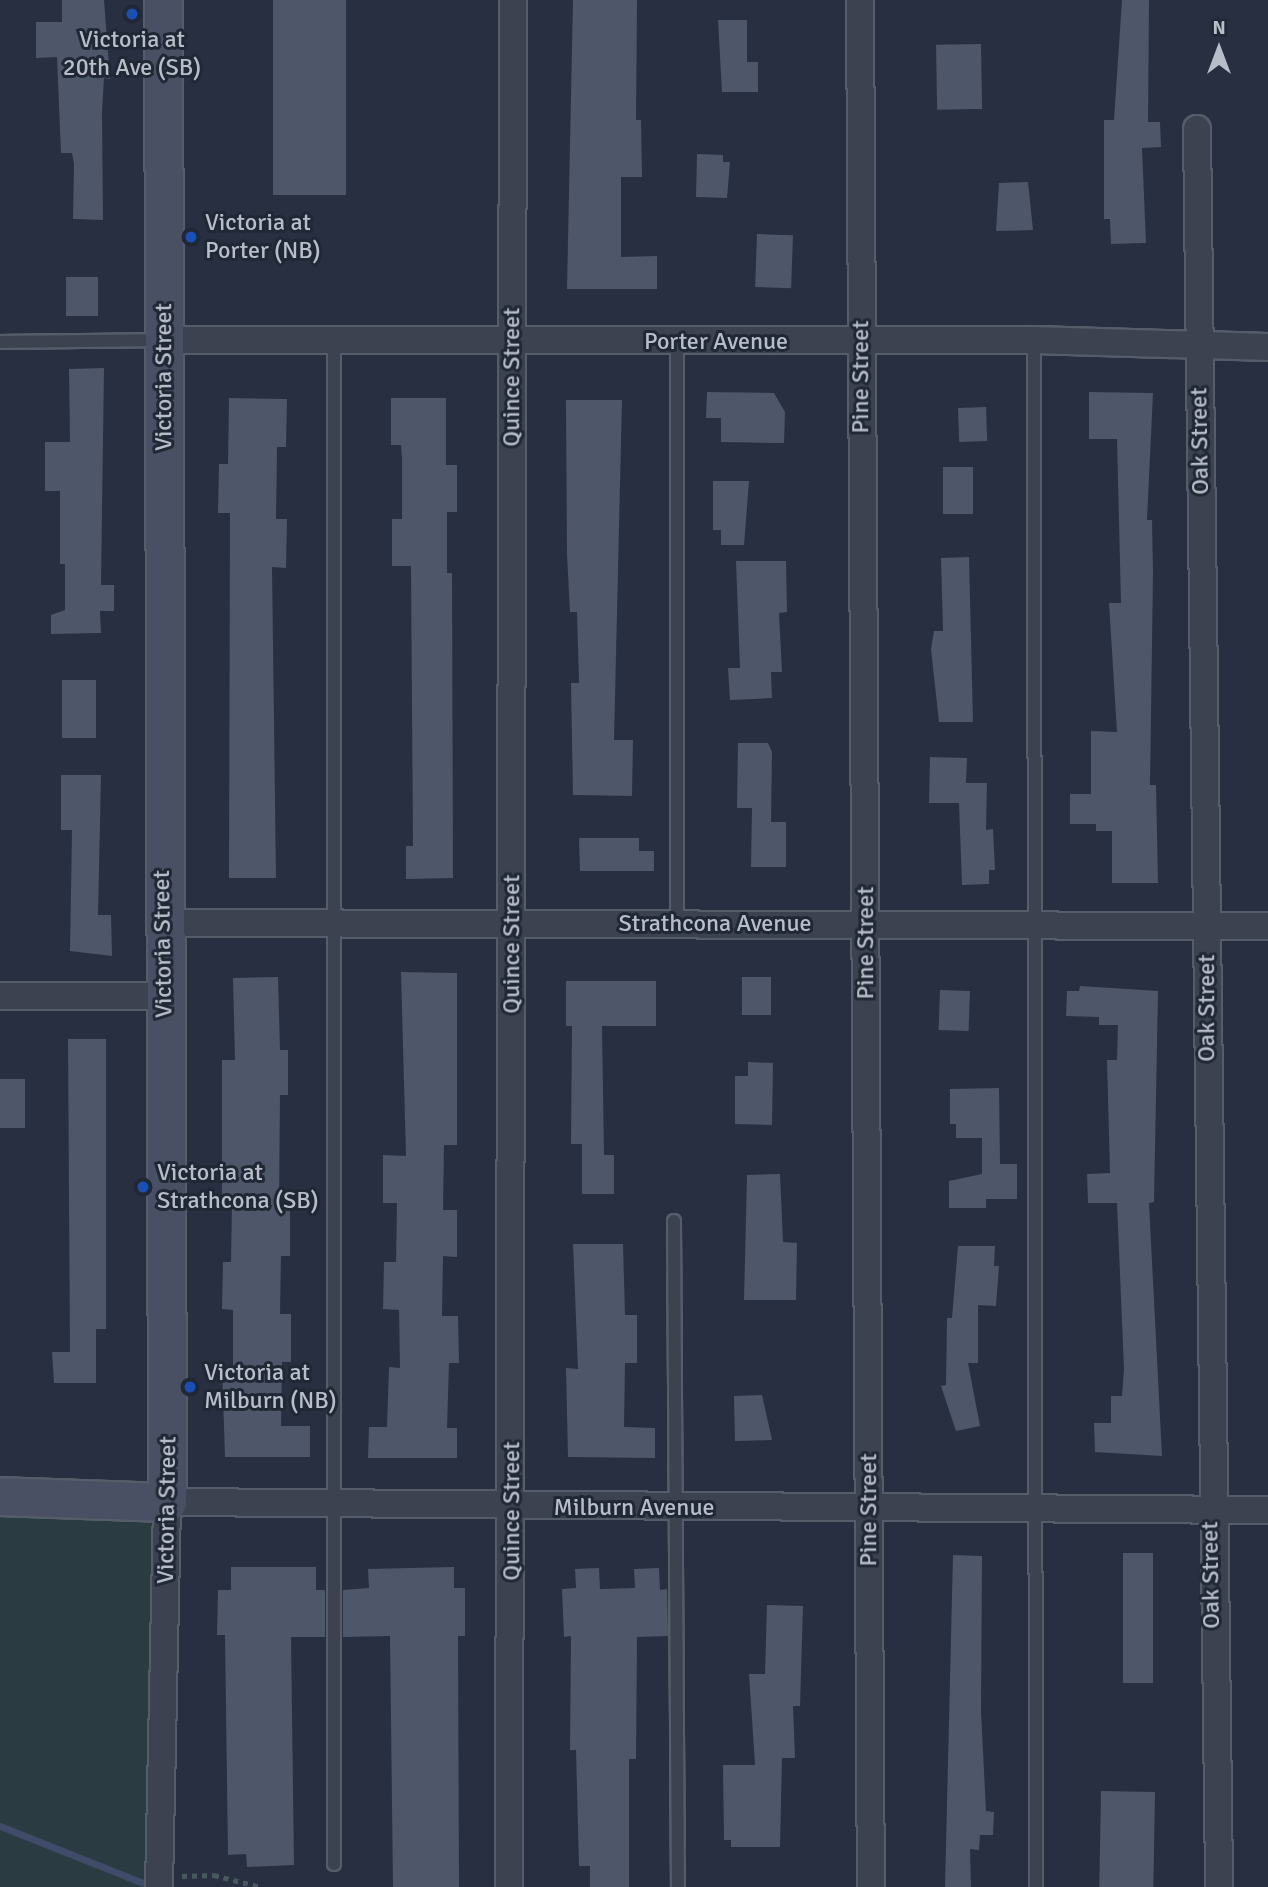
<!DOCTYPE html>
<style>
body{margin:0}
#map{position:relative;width:1268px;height:1887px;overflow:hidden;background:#282f40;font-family:Signika,sans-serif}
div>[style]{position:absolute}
.green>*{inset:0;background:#2a3c41;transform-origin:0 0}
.stream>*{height:7px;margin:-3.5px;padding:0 3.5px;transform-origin:3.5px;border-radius:3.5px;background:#3f4b68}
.building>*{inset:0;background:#4e5669;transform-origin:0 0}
.path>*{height:4.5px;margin-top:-2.25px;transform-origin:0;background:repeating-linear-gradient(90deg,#48595e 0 5px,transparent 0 10px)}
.roads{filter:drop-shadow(2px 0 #565d6a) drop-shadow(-2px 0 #565d6a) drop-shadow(0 2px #565d6a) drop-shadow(0 -2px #565d6a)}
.lane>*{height:12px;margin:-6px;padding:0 6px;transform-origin:6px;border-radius:6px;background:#3c4250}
.street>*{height:26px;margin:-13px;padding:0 13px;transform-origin:13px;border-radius:13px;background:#3c4250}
.secondary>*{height:37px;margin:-18.5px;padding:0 18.5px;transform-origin:18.5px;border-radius:18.5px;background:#4a5063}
.dots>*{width:19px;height:19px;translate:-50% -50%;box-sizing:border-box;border:4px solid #202735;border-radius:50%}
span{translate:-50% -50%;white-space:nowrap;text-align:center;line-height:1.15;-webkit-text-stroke:6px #202735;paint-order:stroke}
.poi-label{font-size:24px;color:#b8bdca}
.left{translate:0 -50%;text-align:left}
.street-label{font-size:24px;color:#b8bdca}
.north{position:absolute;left:1184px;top:14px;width:70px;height:70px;-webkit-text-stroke:5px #202735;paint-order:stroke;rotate:0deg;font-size:19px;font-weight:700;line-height:28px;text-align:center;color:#b8bdca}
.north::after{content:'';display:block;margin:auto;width:24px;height:32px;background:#b8bdca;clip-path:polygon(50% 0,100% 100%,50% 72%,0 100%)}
</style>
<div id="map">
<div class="green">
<i style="left:0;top:1477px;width:161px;height:410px;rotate:2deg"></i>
</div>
<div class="stream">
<i style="left:0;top:1826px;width:162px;rotate:21.7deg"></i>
</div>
<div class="building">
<i style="clip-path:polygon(62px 0,104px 0,110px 79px,104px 78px,102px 112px,103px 220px,73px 219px,74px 164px,72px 153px,61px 153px,57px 57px,36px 58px,36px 22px,62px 22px)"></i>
<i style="left:273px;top:0;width:73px;height:195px"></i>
<i style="clip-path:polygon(573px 0,637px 0,636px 120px,641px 120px,642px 177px,621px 177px,621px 257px,657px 256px,657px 289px,567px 289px)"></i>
<i style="clip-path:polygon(1122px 0,1149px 0,1148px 122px,1160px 122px,1161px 147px,1142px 148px,1146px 243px,1111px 244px,1110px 219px,1104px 219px,1104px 120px,1114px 120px)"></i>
<i style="clip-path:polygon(718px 20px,747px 20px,747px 62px,758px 62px,758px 92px,722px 92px)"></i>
<i style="left:981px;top:44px;width:65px;height:45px;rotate:89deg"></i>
<i style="clip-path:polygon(697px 154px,723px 155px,723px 162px,730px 162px,727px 198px,696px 197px)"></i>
<i style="clip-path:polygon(1028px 182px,1033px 230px,996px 231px,999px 183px)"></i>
<i style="left:757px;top:234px;width:36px;height:53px;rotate:2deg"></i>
<i style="left:66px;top:277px;width:32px;height:39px"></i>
<i style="clip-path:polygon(104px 368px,101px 585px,114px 585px,114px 611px,100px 611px,101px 633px,51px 634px,51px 615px,65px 610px,65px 564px,60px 564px,60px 491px,45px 491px,45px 442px,70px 442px,69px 369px)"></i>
<i style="clip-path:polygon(707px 392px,774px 393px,785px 412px,784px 443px,721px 442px,721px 418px,706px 418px)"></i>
<i style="clip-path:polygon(1089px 392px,1153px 393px,1147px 520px,1152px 520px,1153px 573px,1150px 785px,1156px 785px,1158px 883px,1112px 883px,1112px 831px,1096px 831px,1096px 824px,1070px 824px,1070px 794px,1091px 794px,1091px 731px,1117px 732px,1109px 603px,1121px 603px,1117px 439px,1089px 439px)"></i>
<i style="clip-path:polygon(229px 398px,287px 399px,286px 447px,277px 447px,276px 519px,287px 519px,286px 568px,272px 567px,276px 878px,229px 878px,230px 513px,218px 513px,219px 464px,228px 464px)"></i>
<i style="clip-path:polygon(391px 398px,446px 398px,446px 465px,457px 465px,457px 512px,447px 512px,447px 573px,452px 573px,453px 878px,406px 879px,406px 846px,413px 846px,411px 566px,392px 566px,392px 519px,402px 519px,402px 459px,401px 445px,391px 445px)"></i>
<i style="clip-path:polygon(566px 400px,622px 400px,614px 740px,633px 740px,632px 796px,573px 795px,571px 683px,579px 683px,577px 612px,570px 612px,567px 555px)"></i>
<i style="left:986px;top:407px;width:34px;height:28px;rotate:88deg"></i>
<i style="left:943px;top:467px;width:30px;height:47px"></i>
<i style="clip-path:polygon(713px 481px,749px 481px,744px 545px,721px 545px,721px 530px,713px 530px)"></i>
<i style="clip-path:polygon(969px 557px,973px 722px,939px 722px,931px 649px,934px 631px,943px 631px,941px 558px)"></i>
<i style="clip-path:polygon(736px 561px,786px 561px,787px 612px,779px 613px,782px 672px,771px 672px,772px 698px,730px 700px,728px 668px,740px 668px)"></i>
<i style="left:62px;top:680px;width:34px;height:58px"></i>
<i style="clip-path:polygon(738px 743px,768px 743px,772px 752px,771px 822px,786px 822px,786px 867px,751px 867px,752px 808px,737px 808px)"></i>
<i style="clip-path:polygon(930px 757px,967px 758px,966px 783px,987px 783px,986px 830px,993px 829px,995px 870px,989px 870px,989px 884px,962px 885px,959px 803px,929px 803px)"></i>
<i style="clip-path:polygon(61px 775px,101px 775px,98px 915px,111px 915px,112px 956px,70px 951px,72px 830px,61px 830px)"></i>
<i style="clip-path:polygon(579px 838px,639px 838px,639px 851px,654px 851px,654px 871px,580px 871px)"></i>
<i style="clip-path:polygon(401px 972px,457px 973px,457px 1145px,444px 1145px,443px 1210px,457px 1210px,457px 1257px,443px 1256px,442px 1316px,458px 1316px,459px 1363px,449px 1363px,447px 1428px,457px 1428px,457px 1458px,368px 1458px,369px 1427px,387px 1427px,389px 1367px,400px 1368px,399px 1310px,383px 1309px,384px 1262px,396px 1262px,397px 1203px,383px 1203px,383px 1155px,406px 1156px)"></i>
<i style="clip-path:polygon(278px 977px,280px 1050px,288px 1050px,288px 1095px,280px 1095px,279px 1208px,290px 1208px,290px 1256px,281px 1256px,280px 1314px,291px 1314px,291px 1362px,282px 1362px,281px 1426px,310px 1426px,310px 1457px,225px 1457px,222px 1367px,233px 1367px,233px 1310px,222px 1309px,223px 1262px,231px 1262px,232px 1203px,222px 1203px,222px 1060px,235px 1060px,233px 978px)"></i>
<i style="left:742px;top:977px;width:29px;height:38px"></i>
<i style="clip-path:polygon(566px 981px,656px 981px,656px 1026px,602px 1026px,604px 1155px,614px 1155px,614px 1194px,582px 1194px,582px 1144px,571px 1144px,572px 1026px,566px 1026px)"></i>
<i style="clip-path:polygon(1080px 986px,1158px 991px,1154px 1202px,1149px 1203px,1162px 1456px,1095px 1452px,1094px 1423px,1111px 1423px,1111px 1396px,1122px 1396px,1124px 1369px,1117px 1203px,1088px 1203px,1087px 1174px,1110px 1173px,1107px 1060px,1117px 1060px,1118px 1025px,1099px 1025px,1099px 1017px,1066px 1016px,1067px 991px,1079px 991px)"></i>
<i style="left:940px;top:990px;width:30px;height:40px;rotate:2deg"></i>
<i style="clip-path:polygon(68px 1039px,106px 1039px,106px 1329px,96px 1329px,96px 1383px,54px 1383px,52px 1352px,70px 1352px)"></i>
<i style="clip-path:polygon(748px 1062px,773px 1063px,772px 1125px,735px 1124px,735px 1076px,748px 1076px)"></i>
<i style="left:0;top:1079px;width:25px;height:49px"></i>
<i style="clip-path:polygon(999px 1088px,1000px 1164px,1017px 1164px,1017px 1199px,986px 1199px,986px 1208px,949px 1208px,949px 1181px,982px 1174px,982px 1138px,956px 1138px,956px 1124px,950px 1124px,950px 1089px)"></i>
<i style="clip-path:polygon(780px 1174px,783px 1242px,797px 1243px,796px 1300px,744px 1300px,747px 1175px)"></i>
<i style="clip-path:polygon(573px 1244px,623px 1244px,625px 1315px,637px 1315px,637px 1363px,625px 1363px,624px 1427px,655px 1428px,655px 1458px,568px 1457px,566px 1368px,578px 1369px)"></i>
<i style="clip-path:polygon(958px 1246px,995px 1246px,994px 1266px,999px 1266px,996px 1306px,978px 1305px,978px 1363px,968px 1363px,980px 1426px,956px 1431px,941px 1386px,946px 1385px,947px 1318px,952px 1318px)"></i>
<i style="clip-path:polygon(762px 1395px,772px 1440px,735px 1441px,734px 1396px)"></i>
<i style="left:1153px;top:1553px;width:130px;height:30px;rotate:90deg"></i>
<i style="clip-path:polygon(953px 1555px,982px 1556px,981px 1711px,986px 1811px,994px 1812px,993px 1835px,980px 1835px,979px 1850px,970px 1849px,971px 1887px,945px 1887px)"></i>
<i style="clip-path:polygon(231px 1567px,316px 1567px,316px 1590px,325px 1590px,325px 1637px,291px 1637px,294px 1865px,247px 1867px,246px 1854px,228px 1855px,225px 1635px,217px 1635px,218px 1590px,231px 1590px)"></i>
<i style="clip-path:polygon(454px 1567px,454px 1588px,465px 1588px,465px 1636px,458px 1636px,459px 1887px,393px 1887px,390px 1636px,343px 1637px,343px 1590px,369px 1588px,368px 1569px)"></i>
<i style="clip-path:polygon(599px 1568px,600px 1589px,635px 1588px,634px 1569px,659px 1568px,660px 1590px,667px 1589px,668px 1636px,637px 1637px,636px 1759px,629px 1759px,629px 1887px,590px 1887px,590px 1866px,579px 1866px,576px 1750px,570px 1750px,571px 1636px,564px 1637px,562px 1589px,576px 1588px,575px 1569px)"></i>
<i style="clip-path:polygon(767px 1605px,803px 1606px,800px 1706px,793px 1706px,795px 1758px,782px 1758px,780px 1847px,731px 1847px,731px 1840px,724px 1840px,723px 1765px,755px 1765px,749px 1674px,765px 1674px)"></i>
<i style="left:1101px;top:1791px;width:54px;height:96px;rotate:1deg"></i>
</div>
<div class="path">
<i style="left:182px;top:1876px;width:32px;rotate:-2deg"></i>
<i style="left:214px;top:1875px;width:48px;rotate:14.6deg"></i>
</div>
<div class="roads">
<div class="lane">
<i style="left:1034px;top:340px;width:1547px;rotate:89.93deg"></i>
<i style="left:677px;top:341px;width:582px;rotate:90deg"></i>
<i style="left:0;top:342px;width:161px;rotate:-0.7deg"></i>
<i style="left:334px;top:342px;width:1522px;rotate:90deg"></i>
<i style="left:674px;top:1221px;width:666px;rotate:89.66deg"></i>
</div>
<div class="street">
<i style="left:860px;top:0;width:1887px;rotate:89.67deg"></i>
<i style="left:1197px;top:129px;width:1758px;rotate:89.28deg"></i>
<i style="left:165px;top:340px;width:869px"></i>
<i style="left:1034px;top:340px;width:234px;rotate:1.7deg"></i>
<i style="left:161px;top:923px;width:1107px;rotate:0.16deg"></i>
<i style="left:0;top:996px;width:163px"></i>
<i style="left:159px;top:1887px;width:385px;rotate:-88.8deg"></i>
<i style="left:167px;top:1502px;width:1101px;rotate:0.42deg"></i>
<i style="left:509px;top:1887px;width:1887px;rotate:-89.88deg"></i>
</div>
<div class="secondary">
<i style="left:0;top:1496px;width:167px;rotate:2.1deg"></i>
<i style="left:167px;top:1502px;width:1502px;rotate:-90.15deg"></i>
</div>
</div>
<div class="dots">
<i style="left:132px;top:14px;background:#1a4fb4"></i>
<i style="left:191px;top:237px;background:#1a4fb4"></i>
<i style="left:143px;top:1187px;background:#1a4fb4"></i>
<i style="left:190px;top:1387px;background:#1a4fb4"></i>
</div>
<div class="poi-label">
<span style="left:132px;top:54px">Victoria at<br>20th Ave (SB)</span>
<span class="left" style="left:205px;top:237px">Victoria at<br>Porter (NB)</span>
<span class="left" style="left:157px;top:1187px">Victoria at<br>Strathcona (SB)</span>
<span class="left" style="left:204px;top:1387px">Victoria at<br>Milburn (NB)</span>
</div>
<div class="street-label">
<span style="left:716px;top:342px">Porter Avenue</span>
<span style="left:164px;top:377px;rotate:-90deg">Victoria Street</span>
<span style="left:512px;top:377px;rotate:-90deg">Quince Street</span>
<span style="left:861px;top:377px;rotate:-90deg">Pine Street</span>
<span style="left:1200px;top:441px;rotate:-91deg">Oak Street</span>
<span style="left:715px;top:924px">Strathcona Avenue</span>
<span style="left:866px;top:943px;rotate:-90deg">Pine Street</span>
<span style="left:163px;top:944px;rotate:-91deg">Victoria Street</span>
<span style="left:512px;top:944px;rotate:-90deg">Quince Street</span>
<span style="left:1207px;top:1008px;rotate:-90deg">Oak Street</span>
<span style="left:634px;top:1508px">Milburn Avenue</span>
<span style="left:167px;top:1510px;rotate:-89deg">Victoria Street</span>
<span style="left:869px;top:1510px;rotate:-90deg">Pine Street</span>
<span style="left:512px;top:1511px;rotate:-90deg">Quince Street</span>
<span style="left:1211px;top:1575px;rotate:-91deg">Oak Street</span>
</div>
<div class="north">N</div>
</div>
